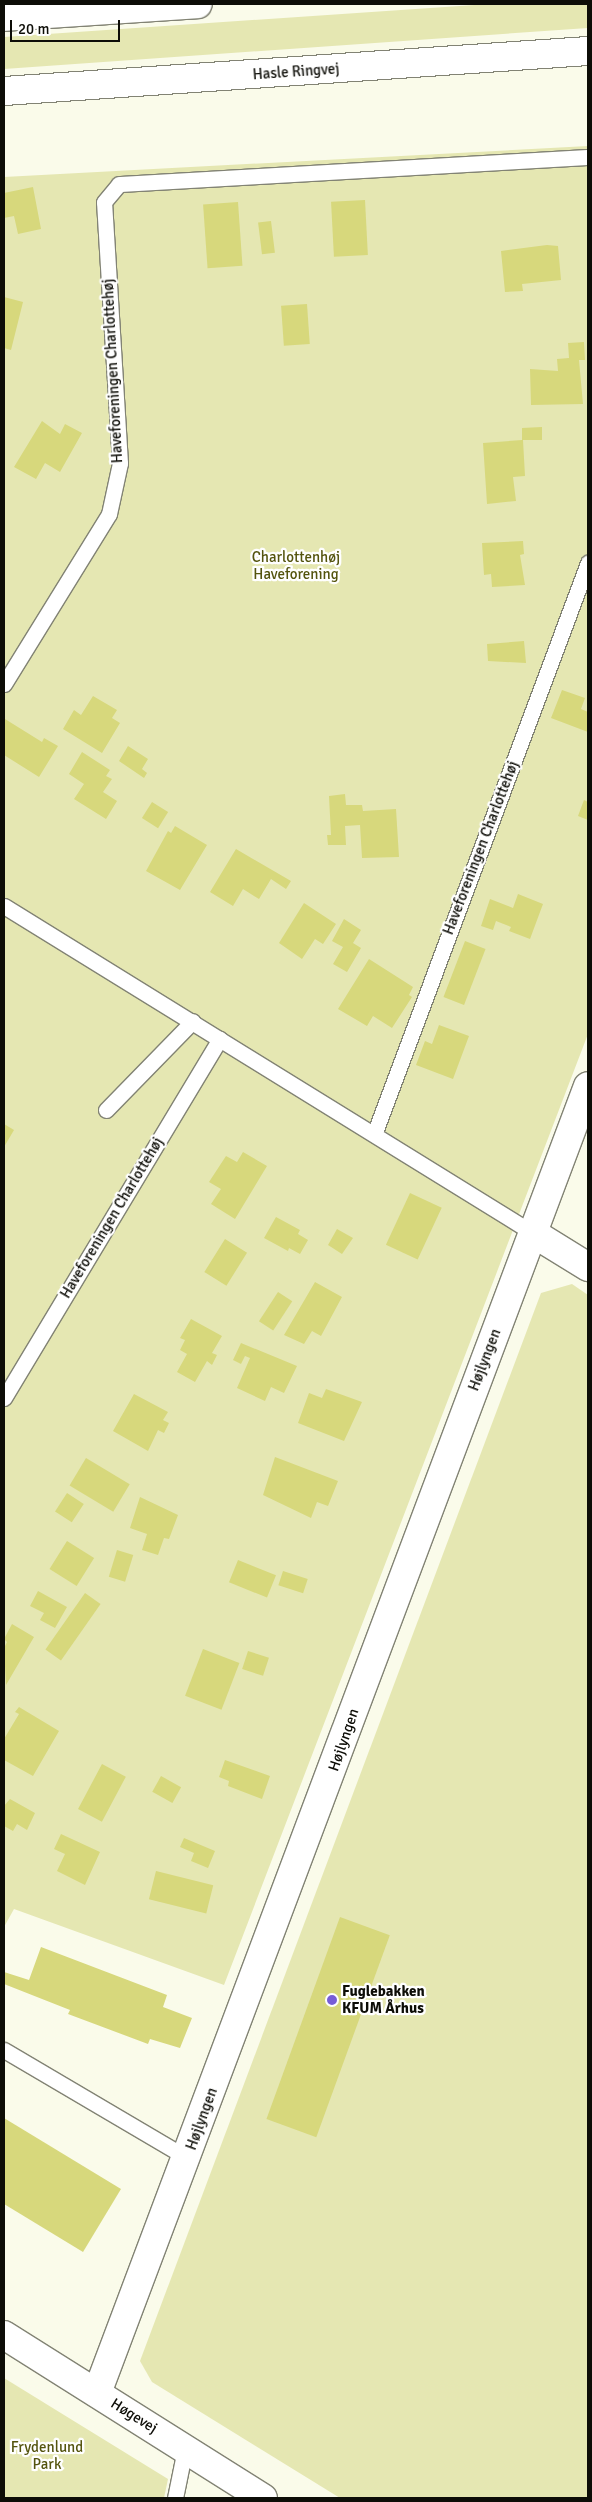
<!DOCTYPE html>
<meta charset="utf-8">
<style>
body{margin:0}
#map{position:relative;width:592px;height:2502px;overflow:hidden;background:#fafbea;font-family:Signika,sans-serif}
div>[style]{position:absolute}
.green>*{inset:0;background:#e5e7b2}
.building>*{inset:0;background:#d7d87c;transform-origin:0 0}
.roads{filter:drop-shadow(1px 0 #828374) drop-shadow(-1px 0 #828374) drop-shadow(0 1px #828374) drop-shadow(0 -1px #828374)}
.service>*{height:15px;margin:-7.5px;padding:0 7.5px;transform-origin:7.5px;border-radius:7.5px;background:#fff}
.minor>*{height:28px;margin:-14px;padding:0 14px;transform-origin:14px;border-radius:14px;background:#fff}
.secondary>*{height:28px;margin:-14px;padding:0 14px;transform-origin:14px;border-radius:14px;background:#fff}
.dots>*{width:14px;height:14px;translate:-50% -50%;box-sizing:border-box;border:2px solid #fff;border-radius:50%}
span{translate:-50% -50%;white-space:nowrap;text-align:center;line-height:1.15;-webkit-text-stroke:4.5px #fff;paint-order:stroke}
.street-label{font-size:15px;color:#0d0d07}
.park-label{font-size:15px;color:#54540e}
.poi-label{font-size:15px;color:#0d0d07;font-weight:700}
.left{translate:0 -50%;text-align:left}
.frame{position:absolute;inset:0;border:5px solid #0d0d07;pointer-events:none}
.scale{position:absolute;left:10px;top:20px;width:110px;height:22px;box-sizing:border-box;border:2px solid #0d0d07;border-top:0;padding-left:6px;font-size:15px;line-height:18px;white-space:nowrap;color:#0d0d07;-webkit-text-stroke:4px #fff;paint-order:stroke}
</style>
<div id="map">
<div class="green">
<i style="clip-path:polygon(489px 4px,588px 4px,588px 28px,4px 69px,4px 37px)"></i>
<i style="clip-path:polygon(588px 146px,588px 1034px,224px 1985px,14px 1909px,4px 1927px,4px 177px)"></i>
<i style="clip-path:polygon(572px 1284px,588px 1295px,588px 2498px,340px 2498px,152px 2382px,140px 2361px,541px 1293px)"></i>
<i style="clip-path:polygon(4px 2378px,168px 2479px,164px 2498px,4px 2498px)"></i>
</div>
<div class="building">
<i style="clip-path:polygon(33px 187px,41px 229px,18px 234px,14px 216px,4px 218px,4px 193px)"></i>
<i style="left:365px;top:200px;width:55px;height:34px;rotate:87deg"></i>
<i style="left:238px;top:202px;width:64px;height:35px;rotate:86deg"></i>
<i style="left:271px;top:221px;width:32px;height:13px;rotate:83deg"></i>
<i style="clip-path:polygon(547px 245px,558px 246px,561px 280px,522px 284px,523px 291px,505px 292px,501px 251px)"></i>
<i style="clip-path:polygon(4px 297px,23px 302px,11px 350px,4px 348px)"></i>
<i style="left:307px;top:304px;width:40px;height:26px;rotate:86deg"></i>
<i style="clip-path:polygon(584px 342px,585px 360px,579px 360px,583px 404px,531px 405px,530px 369px,558px 371px,557px 359px,569px 358px,568px 343px)"></i>
<i style="clip-path:polygon(42px 421px,60px 434px,65px 424px,82px 433px,60px 472px,45px 463px,36px 479px,14px 467px)"></i>
<i style="clip-path:polygon(542px 427px,542px 440px,523px 440px,525px 476px,513px 477px,516px 501px,487px 504px,483px 443px,522px 440px,522px 428px)"></i>
<i style="clip-path:polygon(523px 541px,524px 554px,520px 555px,525px 585px,492px 587px,491px 574px,484px 575px,482px 543px)"></i>
<i style="clip-path:polygon(524px 641px,526px 663px,488px 661px,487px 644px)"></i>
<i style="clip-path:polygon(562px 690px,585px 698px,581px 709px,588px 712px,588px 732px,551px 718px)"></i>
<i style="clip-path:polygon(93px 696px,117px 710px,112px 718px,120px 723px,102px 753px,63px 729px,74px 710px,81px 715px)"></i>
<i style="clip-path:polygon(5px 719px,42px 742px,44px 738px,58px 746px,39px 777px,4px 755px)"></i>
<i style="clip-path:polygon(128px 746px,148px 759px,142px 769px,147px 773px,144px 778px,119px 761px)"></i>
<i style="clip-path:polygon(82px 752px,110px 770px,106px 776px,112px 779px,103px 792px,117px 801px,106px 819px,74px 799px,84px 784px,69px 774px)"></i>
<i style="clip-path:polygon(345px 794px,346px 805px,362px 805px,363px 811px,396px 809px,399px 857px,362px 858px,360px 825px,345px 826px,346px 845px,328px 845px,327px 835px,331px 835px,329px 796px)"></i>
<i style="clip-path:polygon(584px 800px,588px 802px,588px 820px,578px 816px)"></i>
<i style="left:152px;top:802px;width:19px;height:19px;rotate:32deg"></i>
<i style="clip-path:polygon(175px 826px,207px 845px,180px 890px,146px 871px,168px 831px,171px 833px)"></i>
<i style="clip-path:polygon(236px 849px,291px 881px,286px 889px,271px 879px,259px 899px,243px 889px,233px 906px,210px 892px)"></i>
<i style="clip-path:polygon(518px 894px,543px 904px,530px 939px,509px 931px,511px 927px,496px 921px,493px 930px,481px 926px,490px 899px,513px 908px)"></i>
<i style="clip-path:polygon(304px 903px,336px 924px,323px 944px,315px 939px,302px 959px,279px 943px)"></i>
<i style="clip-path:polygon(344px 919px,361px 930px,353px 943px,361px 948px,347px 972px,333px 964px,343px 947px,332px 941px)"></i>
<i style="left:465px;top:941px;width:22px;height:60px;rotate:21deg"></i>
<i style="clip-path:polygon(369px 959px,413px 987px,409px 995px,412px 997px,392px 1028px,373px 1016px,367px 1026px,338px 1009px)"></i>
<i style="clip-path:polygon(439px 1025px,469px 1036px,453px 1079px,416px 1065px,425px 1041px,432px 1044px)"></i>
<i style="clip-path:polygon(4px 1124px,14px 1130px,4px 1147px)"></i>
<i style="clip-path:polygon(243px 1152px,267px 1166px,235px 1219px,211px 1204px,221px 1189px,209px 1182px,226px 1156px,237px 1162px)"></i>
<i style="left:410px;top:1193px;width:35px;height:57px;rotate:25deg"></i>
<i style="clip-path:polygon(276px 1217px,300px 1230px,298px 1234px,308px 1240px,300px 1254px,289px 1248px,288px 1251px,264px 1238px)"></i>
<i style="clip-path:polygon(337px 1229px,353px 1238px,342px 1254px,328px 1245px)"></i>
<i style="left:225px;top:1239px;width:26px;height:39px;rotate:32deg"></i>
<i style="clip-path:polygon(315px 1282px,342px 1297px,321px 1336px,312px 1331px,304px 1344px,284px 1335px)"></i>
<i style="left:278px;top:1292px;width:17px;height:35px;rotate:33deg"></i>
<i style="clip-path:polygon(191px 1319px,222px 1336px,212px 1353px,217px 1355px,212px 1365px,207px 1361px,195px 1382px,177px 1372px,187px 1354px,180px 1350px,185px 1340px,180px 1338px)"></i>
<i style="clip-path:polygon(241px 1343px,297px 1366px,284px 1393px,271px 1387px,265px 1401px,237px 1388px,250px 1358px,245px 1356px,241px 1364px,233px 1360px)"></i>
<i style="clip-path:polygon(326px 1389px,362px 1402px,344px 1441px,298px 1423px,309px 1393px,322px 1398px)"></i>
<i style="clip-path:polygon(134px 1394px,168px 1412px,163px 1420px,169px 1423px,164px 1433px,158px 1430px,148px 1451px,113px 1431px)"></i>
<i style="clip-path:polygon(275px 1457px,338px 1481px,328px 1506px,317px 1502px,311px 1518px,263px 1495px)"></i>
<i style="left:86px;top:1458px;width:51px;height:32px;rotate:31deg"></i>
<i style="left:67px;top:1493px;width:20px;height:22px;rotate:33deg"></i>
<i style="clip-path:polygon(140px 1497px,178px 1515px,169px 1539px,164px 1538px,158px 1555px,142px 1550px,147px 1534px,130px 1528px)"></i>
<i style="left:67px;top:1541px;width:32px;height:33px;rotate:32deg"></i>
<i style="left:117px;top:1550px;width:17px;height:28px;rotate:17deg"></i>
<i style="left:238px;top:1560px;width:41px;height:24px;rotate:22deg"></i>
<i style="left:283px;top:1571px;width:26px;height:15px;rotate:18deg"></i>
<i style="clip-path:polygon(38px 1591px,67px 1607px,55px 1628px,40px 1620px,44px 1613px,30px 1606px)"></i>
<i style="left:85px;top:1593px;width:19px;height:69px;rotate:35deg"></i>
<i style="clip-path:polygon(12px 1624px,34px 1637px,6px 1685px,4px 1648px,7px 1642px,4px 1639px)"></i>
<i style="left:203px;top:1649px;width:39px;height:50px;rotate:21deg"></i>
<i style="left:248px;top:1651px;width:22px;height:19px;rotate:18deg"></i>
<i style="clip-path:polygon(19px 1707px,59px 1731px,33px 1776px,4px 1760px,4px 1739px,19px 1714px,15px 1712px)"></i>
<i style="clip-path:polygon(225px 1760px,270px 1776px,262px 1799px,228px 1786px,229px 1781px,219px 1777px)"></i>
<i style="left:102px;top:1764px;width:27px;height:51px;rotate:28deg"></i>
<i style="left:161px;top:1776px;width:23px;height:18px;rotate:29deg"></i>
<i style="clip-path:polygon(10px 1799px,35px 1813px,27px 1830px,17px 1824px,13px 1831px,4px 1826px,4px 1806px)"></i>
<i style="clip-path:polygon(61px 1834px,100px 1852px,85px 1885px,57px 1871px,65px 1854px,54px 1849px)"></i>
<i style="clip-path:polygon(184px 1838px,215px 1851px,208px 1868px,191px 1861px,194px 1853px,180px 1847px)"></i>
<i style="left:156px;top:1871px;width:59px;height:29px;rotate:14deg"></i>
<i style="left:340px;top:1917px;width:53px;height:215px;rotate:20deg"></i>
<i style="clip-path:polygon(41px 1947px,167px 1995px,163px 2007px,192px 2018px,180px 2048px,150px 2039px,148px 2044px,68px 2014px,70px 2010px,4px 1984px,4px 1972px,29px 1980px)"></i>
<i style="clip-path:polygon(4px 2118px,121px 2189px,83px 2252px,4px 2204px)"></i>
</div>
<div class="roads">
<div class="service">
<i style="left:4px;top:684px;width:200px;rotate:-58.3deg"></i>
<i style="left:109px;top:514px;width:52px;rotate:-77.8deg"></i>
<i style="left:120px;top:463px;width:261px;rotate:-93.5deg"></i>
<i style="left:104px;top:202px;width:23px;rotate:-50deg"></i>
<i style="left:119px;top:184px;width:470px;rotate:-3.3deg"></i>
<i style="left:4px;top:906px;width:622px;rotate:31.72deg"></i>
<i style="left:106px;top:1110px;width:124px;rotate:-45.7deg"></i>
<i style="left:375px;top:1132px;width:608px;rotate:-69.48deg"></i>
<i style="left:4px;top:1398px;width:419px;rotate:-59deg"></i>
<i style="left:4px;top:2050px;width:212px;rotate:30.5deg"></i>
<i style="left:175px;top:2498px;width:50px;rotate:-78.5deg"></i>
</div>
<div class="minor">
<i style="left:533px;top:1233px;width:65px;rotate:31.7deg"></i>
<i style="left:4px;top:2335px;width:306px;rotate:32.2deg"></i>
<i style="left:97px;top:2393px;width:1396px;rotate:-69.41deg"></i>
</div>
<div class="secondary">
<i style="left:4px;top:17px;width:194px;rotate:-3.8deg"></i>
<i style="left:4px;top:91px;width:585px;rotate:-3.92deg"></i>
</div>
</div>
<div class="dots">
<i style="left:332px;top:2000px;background:#775dd7"></i>
</div>
<div class="street-label">
<span style="left:296px;top:72px;rotate:-4deg">Hasle Ringvej</span>
<span style="left:113px;top:371px;rotate:-93deg">Haveforeningen Charlottehøj</span>
<span style="left:481px;top:848px;rotate:-69deg">Haveforeningen Charlottehøj</span>
<span style="left:112px;top:1218px;rotate:-59deg">Haveforeningen Charlottehøj</span>
<span style="left:485px;top:1360px;rotate:-69deg">Højlyngen</span>
<span style="left:344px;top:1740px;rotate:-71deg">Højlyngen</span>
<span style="left:202px;top:2119px;rotate:-70deg">Højlyngen</span>
<span style="left:134px;top:2416px;rotate:32deg">Høgevej</span>
</div>
<div class="park-label">
<span style="left:296px;top:566px">Charlottenhøj<br>Haveforening</span>
<span style="left:47px;top:2456px">Frydenlund<br>Park</span>
</div>
<div class="poi-label">
<span class="left" style="left:342px;top:2000px">Fuglebakken<br>KFUM Århus</span>
</div>
<div class="frame"></div>
<div class="scale">20 m</div>
</div>
